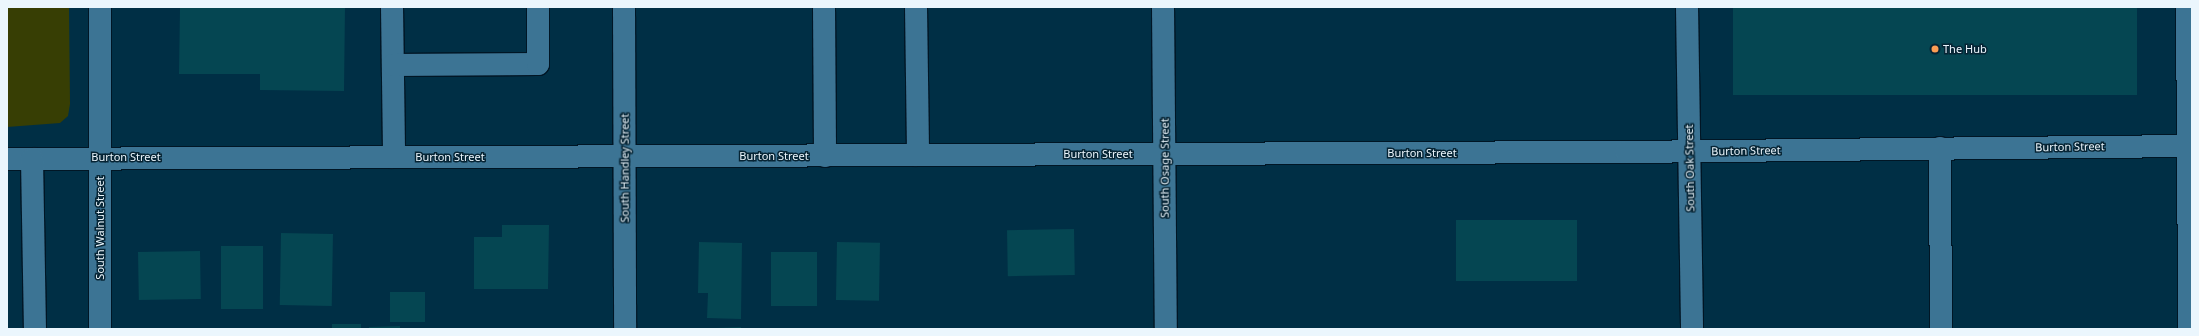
<!DOCTYPE html>
<style>
body{margin:0}
#map{position:relative;width:2199px;height:336px;overflow:hidden;background:#002f45;font-family:"Noto Sans",sans-serif}
div>[style]{position:absolute}
.green>*{inset:0;background:#373e04}
.building>*{inset:0;background:#054652;transform-origin:0 0}
.roads{filter:drop-shadow(1px 0 #001625) drop-shadow(-1px 0 #001625) drop-shadow(0 1px #001625) drop-shadow(0 -1px #001625)}
.minor>*{height:22px;margin:-11px;padding:0 11px;transform-origin:11px;border-radius:11px;background:#3c7494}
.dots>*{width:11px;height:11px;translate:-50% -50%;box-sizing:border-box;border:2px solid #062434;border-radius:50%}
span{translate:-50% -50%;white-space:nowrap;text-align:center;line-height:1.15;-webkit-text-stroke:3px #062434;paint-order:stroke}
.poi-label{font-size:11px;color:#ebf6fd}
.left{translate:0 -50%;text-align:left}
.street-label{font-size:11px;color:#ebf6fd}
.frame{position:absolute;inset:0;border:8px solid #ebf6fd;pointer-events:none}
</style>
<div id="map">
<div class="green">
<i style="clip-path:polygon(7px 7px,69px 7px,70px 104px,68px 116px,60px 123px,7px 127px)"></i>
</div>
<div class="building">
<i style="clip-path:polygon(180px 7px,345px 7px,344px 91px,260px 90px,260px 74px,179px 74px)"></i>
<i style="left:1733px;top:7px;width:404px;height:88px"></i>
<i style="left:1456px;top:220px;width:121px;height:61px"></i>
<i style="clip-path:polygon(502px 225px,549px 225px,548px 289px,474px 289px,474px 237px,502px 237px)"></i>
<i style="left:1074px;top:229px;width:46px;height:67px;rotate:89deg"></i>
<i style="left:281px;top:233px;width:52px;height:72px;rotate:1deg"></i>
<i style="clip-path:polygon(699px 242px,742px 243px,741px 319px,707px 318px,708px 293px,698px 293px)"></i>
<i style="left:837px;top:242px;width:43px;height:58px;rotate:1deg"></i>
<i style="left:221px;top:246px;width:42px;height:63px"></i>
<i style="left:200px;top:251px;width:48px;height:62px;rotate:89deg"></i>
<i style="left:771px;top:252px;width:46px;height:54px"></i>
<i style="left:390px;top:292px;width:35px;height:30px"></i>
<i style="left:332px;top:324px;width:29px;height:5px"></i>
<i style="clip-path:polygon(400px 326px,400px 329px,369px 329px,369px 327px)"></i>
<i style="clip-path:polygon(741px 327px,741px 329px,715px 329px,715px 328px)"></i>
</div>
<div class="roads">
<div class="minor">
<i style="left:100px;top:7px;width:322px;rotate:90deg"></i>
<i style="left:392px;top:7px;width:150px;rotate:89.2deg"></i>
<i style="left:624px;top:7px;width:322px;rotate:89.8deg"></i>
<i style="left:824px;top:7px;width:149px;rotate:89.6deg"></i>
<i style="left:916px;top:7px;width:148px;rotate:89.2deg"></i>
<i style="left:1163px;top:7px;width:322px;rotate:89.5deg"></i>
<i style="left:1687px;top:7px;width:322px;rotate:89.1deg"></i>
<i style="left:2187px;top:7px;width:322px;rotate:89.6deg"></i>
<i style="left:393px;top:65px;width:145px;rotate:-0.4deg"></i>
<i style="left:538px;top:64px;width:57px;rotate:-90deg"></i>
<i style="left:1940px;top:148px;width:181px;rotate:89.7deg"></i>
<i style="left:7px;top:159px;width:1619px;rotate:-0.25deg"></i>
<i style="left:1626px;top:152px;width:563px;rotate:-0.61deg"></i>
<i style="left:32px;top:159px;width:170px;rotate:89deg"></i>
</div>
</div>
<div class="dots">
<i style="left:1935px;top:49px;background:#fc9d54"></i>
</div>
<div class="poi-label">
<span class="left" style="left:1943px;top:49px">The Hub</span>
</div>
<div class="street-label">
<span style="left:2070px;top:147px;rotate:-1deg">Burton Street</span>
<span style="left:1746px;top:151px;rotate:-1deg">Burton Street</span>
<span style="left:1422px;top:153px">Burton Street</span>
<span style="left:1098px;top:154px">Burton Street</span>
<span style="left:774px;top:156px">Burton Street</span>
<span style="left:126px;top:157px">Burton Street</span>
<span style="left:450px;top:157px">Burton Street</span>
<span style="left:625px;top:168px;rotate:-90deg">South Handley Street</span>
<span style="left:1165px;top:168px;rotate:-90deg">South Osage Street</span>
<span style="left:1690px;top:168px;rotate:-91deg">South Oak Street</span>
<span style="left:100px;top:228px;rotate:-90deg">South Walnut Street</span>
</div>
<div class="frame"></div>
</div>
